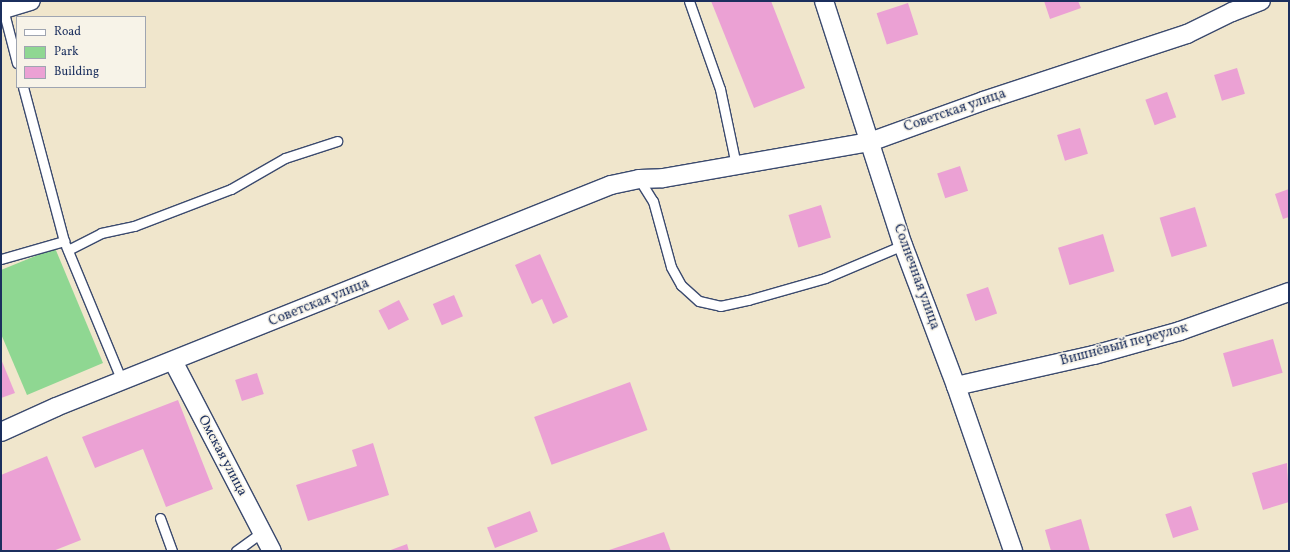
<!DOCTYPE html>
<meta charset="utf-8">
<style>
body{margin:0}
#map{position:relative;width:1290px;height:552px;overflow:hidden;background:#f0e6cc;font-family:Vollkorn,serif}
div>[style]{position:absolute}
.green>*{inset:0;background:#8fd792}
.building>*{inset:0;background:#eba1d4;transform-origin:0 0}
.roads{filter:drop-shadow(1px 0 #3b4a6e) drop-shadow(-1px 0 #3b4a6e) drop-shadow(0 1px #3b4a6e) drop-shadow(0 -1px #3b4a6e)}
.service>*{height:9px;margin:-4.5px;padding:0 4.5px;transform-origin:4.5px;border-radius:4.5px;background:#fff}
.minor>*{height:18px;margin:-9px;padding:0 9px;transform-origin:9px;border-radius:9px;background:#fff}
span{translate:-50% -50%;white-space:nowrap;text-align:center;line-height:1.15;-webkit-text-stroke:3px #f7f3e8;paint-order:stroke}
.street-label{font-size:14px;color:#1b2f5e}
.frame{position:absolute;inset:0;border:2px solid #1b2f5e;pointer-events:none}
.legend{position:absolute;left:16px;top:16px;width:130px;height:72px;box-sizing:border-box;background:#f7f3e8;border:1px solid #9fa5b1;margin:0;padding:5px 7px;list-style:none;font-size:12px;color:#1b2f5e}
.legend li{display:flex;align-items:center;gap:8px;height:20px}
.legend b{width:20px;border:1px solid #9fa5b1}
</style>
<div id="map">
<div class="green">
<i style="clip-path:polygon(55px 248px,103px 363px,27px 395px,1px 334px,1px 270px)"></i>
</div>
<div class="building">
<i style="clip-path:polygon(711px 1px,771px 1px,805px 88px,754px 108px)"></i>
<i style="clip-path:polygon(1044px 1px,1078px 1px,1081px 8px,1050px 19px)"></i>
<i style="left:908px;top:3px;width:33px;height:33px;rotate:72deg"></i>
<i style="left:1237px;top:68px;width:27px;height:24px;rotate:73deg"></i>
<i style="left:1167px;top:92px;width:27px;height:23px;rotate:70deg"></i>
<i style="left:1080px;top:128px;width:27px;height:24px;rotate:73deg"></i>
<i style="left:960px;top:166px;width:26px;height:24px;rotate:72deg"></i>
<i style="clip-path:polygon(1289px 189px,1289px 217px,1283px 219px,1275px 194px)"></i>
<i style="left:821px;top:205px;width:34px;height:34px;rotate:73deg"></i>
<i style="left:1195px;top:207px;width:41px;height:37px;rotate:73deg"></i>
<i style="left:1103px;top:234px;width:39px;height:47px;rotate:73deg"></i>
<i style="clip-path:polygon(540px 254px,568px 317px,553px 324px,542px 299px,532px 304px,515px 265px)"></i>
<i style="left:988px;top:287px;width:28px;height:23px;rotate:71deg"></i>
<i style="left:454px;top:295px;width:23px;height:23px;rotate:67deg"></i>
<i style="left:399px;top:300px;width:22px;height:23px;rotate:63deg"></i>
<i style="left:1273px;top:339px;width:35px;height:52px;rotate:74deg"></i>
<i style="clip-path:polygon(1px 359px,15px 393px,1px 398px)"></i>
<i style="left:257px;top:373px;width:22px;height:23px;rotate:72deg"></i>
<i style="left:630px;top:382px;width:51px;height:102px;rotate:70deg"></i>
<i style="clip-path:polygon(178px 400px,213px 489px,166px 507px,143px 449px,95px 468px,82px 437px)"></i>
<i style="clip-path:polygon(373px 443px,389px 495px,308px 521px,296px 485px,357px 466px,352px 450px)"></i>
<i style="clip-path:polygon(47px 456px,81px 540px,53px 551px,1px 551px,1px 475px)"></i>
<i style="clip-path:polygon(1287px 463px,1289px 502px,1263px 510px,1252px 473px)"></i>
<i style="left:1191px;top:506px;width:25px;height:27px;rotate:72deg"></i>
<i style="left:530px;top:511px;width:22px;height:46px;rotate:69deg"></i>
<i style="clip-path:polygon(1081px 519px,1090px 551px,1051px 551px,1045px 530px)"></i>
<i style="clip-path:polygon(664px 532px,671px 551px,606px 551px)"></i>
<i style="clip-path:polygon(407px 544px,409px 551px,388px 551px)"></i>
</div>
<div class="roads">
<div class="service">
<i style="left:689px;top:1px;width:93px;rotate:70.6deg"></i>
<i style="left:720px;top:89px;width:78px;rotate:78.1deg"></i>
<i style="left:3px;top:9px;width:56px;rotate:75.5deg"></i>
<i style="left:639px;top:179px;width:26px;rotate:58deg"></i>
<i style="left:653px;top:201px;width:68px;rotate:74.7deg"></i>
<i style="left:671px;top:267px;width:21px;rotate:61deg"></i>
<i style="left:681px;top:285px;width:24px;rotate:42deg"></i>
<i style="left:699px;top:301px;width:22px;rotate:13deg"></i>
<i style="left:720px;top:306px;width:29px;rotate:-12deg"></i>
<i style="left:748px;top:300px;width:80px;rotate:-15.9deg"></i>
<i style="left:825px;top:278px;width:85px;rotate:-22.9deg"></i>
<i style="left:66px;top:246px;width:146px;rotate:67.5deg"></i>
<i style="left:68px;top:250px;width:37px;rotate:-27deg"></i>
<i style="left:101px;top:233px;width:34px;rotate:-12deg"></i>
<i style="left:134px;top:226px;width:104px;rotate:-20.9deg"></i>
<i style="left:231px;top:189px;width:62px;rotate:-29.9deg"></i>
<i style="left:285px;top:158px;width:55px;rotate:-18.1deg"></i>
<i style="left:1px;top:259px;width:66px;rotate:-15.9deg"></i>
<i style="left:64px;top:241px;width:159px;rotate:-104.9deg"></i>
<i style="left:160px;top:518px;width:35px;rotate:70deg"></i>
<i style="left:236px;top:551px;width:32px;rotate:-36deg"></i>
</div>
<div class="minor">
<i style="left:824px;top:1px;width:256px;rotate:72.1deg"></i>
<i style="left:903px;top:245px;width:151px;rotate:69.4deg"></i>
<i style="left:956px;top:386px;width:175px;rotate:70.9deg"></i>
<i style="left:1px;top:10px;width:31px;rotate:-17deg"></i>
<i style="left:173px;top:361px;width:214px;rotate:62.5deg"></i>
<i style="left:956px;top:386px;width:141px;rotate:-12.7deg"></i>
<i style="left:1094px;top:355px;width:89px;rotate:-15.6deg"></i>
<i style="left:1180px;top:331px;width:116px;rotate:-19.7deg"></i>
<i style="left:1px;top:432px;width:60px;rotate:-24.4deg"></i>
<i style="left:56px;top:407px;width:598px;rotate:-21.8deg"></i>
<i style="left:611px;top:185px;width:29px;rotate:-12deg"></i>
<i style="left:639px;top:179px;width:24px;rotate:-2deg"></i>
<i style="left:663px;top:178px;width:210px;rotate:-9.9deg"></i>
<i style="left:870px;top:142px;width:120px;rotate:-19.9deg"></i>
<i style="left:983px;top:101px;width:215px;rotate:-18.2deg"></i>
<i style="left:1187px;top:34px;width:50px;rotate:-26.1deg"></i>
<i style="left:1232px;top:12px;width:31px;rotate:-21deg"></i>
</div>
</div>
<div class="street-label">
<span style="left:955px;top:111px;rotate:-19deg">Советская улица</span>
<span style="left:916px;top:277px;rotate:70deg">Солнечная улица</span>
<span style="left:319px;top:303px;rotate:-22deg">Советская улица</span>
<span style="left:1124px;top:345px;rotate:-15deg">Вишнёвый переулок</span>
<span style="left:222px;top:456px;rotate:62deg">Омская улица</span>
</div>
<div class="frame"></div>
<ul class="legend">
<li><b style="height:5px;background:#fff"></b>Road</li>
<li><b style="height:11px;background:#8fd792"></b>Park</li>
<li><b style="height:11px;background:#eba1d4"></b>Building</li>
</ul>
</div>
